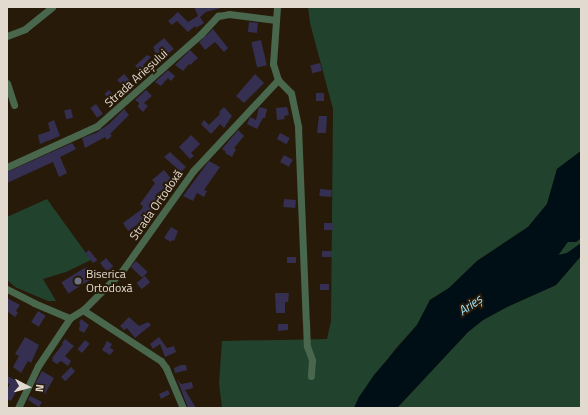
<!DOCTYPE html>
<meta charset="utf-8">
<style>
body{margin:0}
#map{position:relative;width:588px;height:415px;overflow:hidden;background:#271a09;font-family:"Titillium Web",sans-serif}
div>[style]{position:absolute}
.green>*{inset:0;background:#21422d}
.water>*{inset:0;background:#000e16}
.building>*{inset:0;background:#352f52;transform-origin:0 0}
.minor>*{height:7px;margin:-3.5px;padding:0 3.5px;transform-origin:3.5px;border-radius:3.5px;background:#49674d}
.dots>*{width:11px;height:11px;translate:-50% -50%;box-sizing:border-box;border:2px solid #271a09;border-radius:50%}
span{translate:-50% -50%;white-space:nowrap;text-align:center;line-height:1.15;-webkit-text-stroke:4px #271a09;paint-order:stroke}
.street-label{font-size:12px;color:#e3dacf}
.poi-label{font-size:12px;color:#e3dacf}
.left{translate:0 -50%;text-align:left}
.water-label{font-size:13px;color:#9fe1f7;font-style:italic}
.frame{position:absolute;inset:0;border:8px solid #e3dacf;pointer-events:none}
.north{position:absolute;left:8px;top:367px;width:40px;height:40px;-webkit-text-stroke:3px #271a09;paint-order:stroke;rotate:96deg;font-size:11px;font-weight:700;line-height:16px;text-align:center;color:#e3dacf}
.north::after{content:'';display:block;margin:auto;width:14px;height:18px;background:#e3dacf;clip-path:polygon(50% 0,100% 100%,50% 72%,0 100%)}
</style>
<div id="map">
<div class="green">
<i style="clip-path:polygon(308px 7px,581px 7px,581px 151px,557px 169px,547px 204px,528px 227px,477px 261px,449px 288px,430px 300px,417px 325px,396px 348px,359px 397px,354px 408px,222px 408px,219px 383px,222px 341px,327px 339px,331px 321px,333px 109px,310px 23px)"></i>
<i style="clip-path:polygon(47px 199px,91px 260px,66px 272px,43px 279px,56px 301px,48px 301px,15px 287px,7px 280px,7px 217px)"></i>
<i style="clip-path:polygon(581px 238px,581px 243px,576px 248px,567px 253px,558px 256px,568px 241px,576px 242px)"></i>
<i style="clip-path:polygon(581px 256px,581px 408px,397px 408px,468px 332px,483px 320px,507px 307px,556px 285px)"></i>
</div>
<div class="water">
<i style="clip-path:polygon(581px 151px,581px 238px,576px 242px,568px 242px,558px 255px,567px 253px,581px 243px,581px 256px,556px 285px,507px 307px,483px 320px,468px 332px,397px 408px,354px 408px,359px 397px,374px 375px,417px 325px,430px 300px,449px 288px,477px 261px,528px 227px,547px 204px,557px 169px)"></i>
</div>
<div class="building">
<i style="clip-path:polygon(194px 7px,221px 7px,221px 8px,206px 12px,200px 17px,204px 23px,196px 28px,195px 26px,188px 32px,177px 21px,172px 25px,168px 21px,178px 12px,188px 22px,198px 16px)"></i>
<i style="left:249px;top:22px;width:9px;height:10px;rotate:6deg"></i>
<i style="clip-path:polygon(213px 29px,228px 48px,224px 52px,215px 42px,205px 50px,199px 42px)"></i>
<i style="clip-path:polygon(164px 38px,174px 49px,162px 58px,154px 51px,155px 50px,153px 47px)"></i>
<i style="left:261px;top:40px;width:26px;height:10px;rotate:77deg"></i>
<i style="clip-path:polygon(190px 50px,198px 58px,190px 65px,189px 64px,183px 71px,175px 65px)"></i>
<i style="clip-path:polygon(147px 55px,151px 57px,143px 65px,148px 70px,144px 74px,135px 66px)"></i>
<i style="left:320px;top:63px;width:8px;height:10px;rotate:76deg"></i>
<i style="clip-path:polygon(168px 70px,175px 76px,171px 81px,168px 78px,161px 86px,155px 82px)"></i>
<i style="left:124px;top:74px;width:11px;height:9px;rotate:49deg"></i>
<i style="clip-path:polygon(255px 74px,264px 83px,244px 103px,236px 96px)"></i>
<i style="left:109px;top:90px;width:9px;height:6px;rotate:49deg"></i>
<i style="clip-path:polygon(146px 90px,152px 96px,144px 103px,148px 106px,143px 112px,138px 107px,139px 103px,135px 100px)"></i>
<i style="left:316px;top:93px;width:8px;height:8px"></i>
<i style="left:96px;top:104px;width:12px;height:7px;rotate:55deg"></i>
<i style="clip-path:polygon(224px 107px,232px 116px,224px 128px,220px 124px,211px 134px,201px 124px,204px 120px,209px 125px,220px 114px,219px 112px)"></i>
<i style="clip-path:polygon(259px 107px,267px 109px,265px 118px,263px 118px,257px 129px,247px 124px,250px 117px,256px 120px)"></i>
<i style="clip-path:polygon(287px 107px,289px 115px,284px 116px,285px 119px,277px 120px,276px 108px)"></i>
<i style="left:71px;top:109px;width:9px;height:7px;rotate:77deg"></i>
<i style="clip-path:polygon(124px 109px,129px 115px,110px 134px,112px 136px,107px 140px,105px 137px,85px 148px,82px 138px,96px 133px,109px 124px)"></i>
<i style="clip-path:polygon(319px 116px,327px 116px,326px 133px,317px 133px)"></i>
<i style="clip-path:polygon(54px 120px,60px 136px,40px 144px,38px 135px,50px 131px,48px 123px)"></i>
<i style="clip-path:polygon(238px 130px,244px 136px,234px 148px,236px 149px,232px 157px,225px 153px,226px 152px,222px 149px)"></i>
<i style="left:280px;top:133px;width:11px;height:7px;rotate:27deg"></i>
<i style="clip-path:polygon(191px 135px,200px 144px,191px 153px,194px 156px,190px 159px,179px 147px)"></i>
<i style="clip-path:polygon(72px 143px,76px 149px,60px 157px,67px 173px,59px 177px,53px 162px,7px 183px,7px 172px)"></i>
<i style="clip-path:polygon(170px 152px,186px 167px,181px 172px,164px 157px)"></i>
<i style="left:284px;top:155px;width:10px;height:8px;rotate:29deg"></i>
<i style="clip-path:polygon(209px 161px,220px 167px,204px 190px,207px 191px,204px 197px,197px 193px,193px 201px,183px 196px)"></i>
<i style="clip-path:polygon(164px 170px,173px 181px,158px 193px,161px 196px,150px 208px,156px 213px,151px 218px,148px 215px,142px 221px,146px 226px,141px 230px,137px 225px,128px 231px,123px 223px,142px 209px,143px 206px,140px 204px,155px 183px,152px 180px)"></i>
<i style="left:320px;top:189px;width:12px;height:7px;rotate:5deg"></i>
<i style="left:284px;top:199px;width:12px;height:8px;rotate:5deg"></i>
<i style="left:324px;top:223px;width:9px;height:7px"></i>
<i style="clip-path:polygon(171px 227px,178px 231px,174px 241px,172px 240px,171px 242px,164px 238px)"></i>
<i style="left:89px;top:250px;width:13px;height:5px;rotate:51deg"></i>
<i style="left:322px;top:251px;width:10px;height:6px"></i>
<i style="left:287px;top:257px;width:9px;height:6px"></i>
<i style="left:106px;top:258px;width:11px;height:8px;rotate:49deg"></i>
<i style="left:136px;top:261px;width:16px;height:8px;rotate:43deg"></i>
<i style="left:86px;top:267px;width:13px;height:29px;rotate:58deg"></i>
<i style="left:145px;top:276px;width:8px;height:11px;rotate:50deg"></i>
<i style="left:320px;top:284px;width:9px;height:6px"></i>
<i style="clip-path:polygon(275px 293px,289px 293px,288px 302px,285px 302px,285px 313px,276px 313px)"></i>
<i style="clip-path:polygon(7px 298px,20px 305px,16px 311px,18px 313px,15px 317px,7px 311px)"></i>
<i style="left:38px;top:311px;width:9px;height:13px;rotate:32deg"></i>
<i style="clip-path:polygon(129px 317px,139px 326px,148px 322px,151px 325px,135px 338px,127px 328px,124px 330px,120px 326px)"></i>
<i style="clip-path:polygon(81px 319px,89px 325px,84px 333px,79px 330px,80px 324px,79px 323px)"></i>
<i style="clip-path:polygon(278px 324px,288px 324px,288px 330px,278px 331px)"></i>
<i style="clip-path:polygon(25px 337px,39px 345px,31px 363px,28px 361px,21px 373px,13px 367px,19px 356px,15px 354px)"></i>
<i style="clip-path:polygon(159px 337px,167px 348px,174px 346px,176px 352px,165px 357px,160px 344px,153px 349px,150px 344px)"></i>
<i style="clip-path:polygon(65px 339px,74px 346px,65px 356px,71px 361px,68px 366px,61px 361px,57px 364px,52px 361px,53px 359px,52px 358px,63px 344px,62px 343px)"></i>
<i style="left:85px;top:340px;width:6px;height:12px;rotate:39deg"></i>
<i style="clip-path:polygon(107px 341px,112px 344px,110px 348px,114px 350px,110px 355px,102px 350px)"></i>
<i style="clip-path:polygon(181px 365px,186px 365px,187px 370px,175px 373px,174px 368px)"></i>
<i style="left:71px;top:367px;width:6px;height:14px;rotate:45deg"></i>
<i style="clip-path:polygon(42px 371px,54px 378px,45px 394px,35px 384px)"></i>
<i style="clip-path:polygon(7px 376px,21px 383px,11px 401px,7px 399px,7px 390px,10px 384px,7px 383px)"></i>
<i style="clip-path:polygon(177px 379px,181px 384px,192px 382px,193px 388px,185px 390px,196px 408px,188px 408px)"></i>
<i style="clip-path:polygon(168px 390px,170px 394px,161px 399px,159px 394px)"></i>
<i style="clip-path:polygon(30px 396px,42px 402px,39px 407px,28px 400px)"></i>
</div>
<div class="minor">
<i style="left:7px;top:36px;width:19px;rotate:-21deg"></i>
<i style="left:25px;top:29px;width:35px;rotate:-39deg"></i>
<i style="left:278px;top:80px;width:18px;rotate:45deg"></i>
<i style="left:291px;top:93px;width:35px;rotate:78deg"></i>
<i style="left:298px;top:127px;width:195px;rotate:87.7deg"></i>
<i style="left:306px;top:322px;width:24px;rotate:88deg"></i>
<i style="left:307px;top:346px;width:15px;rotate:70deg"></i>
<i style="left:312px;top:360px;width:16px;rotate:94deg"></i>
<i style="left:7px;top:83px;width:23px;rotate:72deg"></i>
<i style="left:7px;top:167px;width:99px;rotate:-24.5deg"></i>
<i style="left:97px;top:126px;width:139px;rotate:-41.5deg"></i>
<i style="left:201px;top:34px;width:25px;rotate:-47deg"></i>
<i style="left:218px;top:16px;width:11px;rotate:-10deg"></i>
<i style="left:229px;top:14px;width:47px;rotate:7.3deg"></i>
<i style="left:7px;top:289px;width:30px;rotate:27deg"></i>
<i style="left:34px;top:303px;width:39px;rotate:23deg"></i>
<i style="left:83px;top:310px;width:93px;rotate:33.2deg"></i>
<i style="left:161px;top:361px;width:9px;rotate:54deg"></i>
<i style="left:166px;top:368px;width:43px;rotate:67deg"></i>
<i style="left:18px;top:408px;width:47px;rotate:-64.5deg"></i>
<i style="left:38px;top:366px;width:58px;rotate:-56.3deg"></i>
<i style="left:70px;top:318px;width:15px;rotate:-32deg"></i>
<i style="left:83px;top:310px;width:55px;rotate:-45deg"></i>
<i style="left:122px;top:271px;width:123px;rotate:-54.6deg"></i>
<i style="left:193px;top:171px;width:125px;rotate:-47deg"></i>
<i style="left:278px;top:80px;width:17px;rotate:-107deg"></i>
<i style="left:273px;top:64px;width:57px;rotate:-86deg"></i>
</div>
<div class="dots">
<i style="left:78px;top:281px;background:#6b7280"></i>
</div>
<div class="street-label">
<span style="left:136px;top:78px;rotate:-42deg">Strada Arieșului</span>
<span style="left:156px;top:205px;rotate:-55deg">Strada Ortodoxă</span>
</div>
<div class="poi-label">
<span class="left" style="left:86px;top:281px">Biserica<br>Ortodoxă</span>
</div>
<div class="water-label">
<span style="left:470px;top:305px;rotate:-35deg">Arieș</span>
</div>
<div class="frame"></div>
<div class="north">N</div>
</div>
